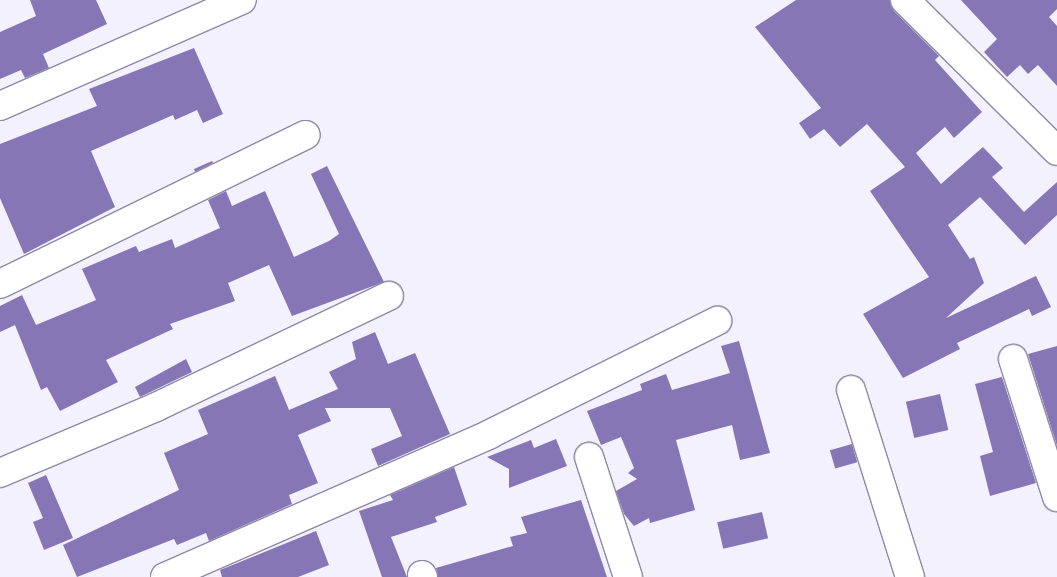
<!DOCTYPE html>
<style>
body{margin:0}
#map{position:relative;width:1057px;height:577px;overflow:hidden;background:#f4f1fe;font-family:"PT Sans Narrow",sans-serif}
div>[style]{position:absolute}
.building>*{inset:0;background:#8676b6;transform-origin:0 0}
.roads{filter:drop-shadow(1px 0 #8f89a5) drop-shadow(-1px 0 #8f89a5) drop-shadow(0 1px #8f89a5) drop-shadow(0 -1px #8f89a5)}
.minor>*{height:28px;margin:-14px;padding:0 14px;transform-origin:14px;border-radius:14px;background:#fff}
span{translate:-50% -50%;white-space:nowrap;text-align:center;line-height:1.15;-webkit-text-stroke:4px #fff;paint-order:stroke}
</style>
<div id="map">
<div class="building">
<i style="clip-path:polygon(30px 0,96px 0,107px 24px,43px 54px,49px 68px,25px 78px,21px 70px,0 79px,0 32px,36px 16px)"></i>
<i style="clip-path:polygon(796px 0,890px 0,894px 11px,939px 56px,935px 60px,982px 112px,954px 138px,945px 127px,916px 153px,941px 184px,983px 147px,1003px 168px,992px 177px,1024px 212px,1057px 182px,1057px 215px,1025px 245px,980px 197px,948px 225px,970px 259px,974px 257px,984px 283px,946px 318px,1036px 276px,1051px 307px,1032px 316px,1029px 309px,957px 343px,960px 349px,903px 378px,863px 314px,929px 277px,870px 191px,905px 167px,867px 124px,840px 147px,824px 129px,810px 139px,799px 123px,821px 108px,755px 27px)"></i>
<i style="clip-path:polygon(961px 0,1057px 0,1057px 9px,1049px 17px,1057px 26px,1057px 86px,1038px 65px,1028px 74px,1020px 65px,1007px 77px,984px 52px,997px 39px)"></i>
<i style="clip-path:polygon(194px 48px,223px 114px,203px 123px,197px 110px,175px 120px,173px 115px,91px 151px,115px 207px,24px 254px,0 198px,0 144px,97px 106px,89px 89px)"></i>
<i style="clip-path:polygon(212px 161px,213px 163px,195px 172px,194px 169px)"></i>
<i style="clip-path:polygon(327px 166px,384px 282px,292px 316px,269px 265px,228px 283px,235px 301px,170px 324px,173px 329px,106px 360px,118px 382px,60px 411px,47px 387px,41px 390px,15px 325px,0 332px,0 306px,22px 295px,36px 325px,96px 300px,82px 269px,136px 246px,139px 252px,172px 239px,175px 248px,220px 228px,208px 200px,226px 191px,232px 206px,265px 191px,294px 257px,329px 241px,339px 234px,311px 174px)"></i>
<i style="clip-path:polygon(375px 332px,388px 364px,415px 353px,450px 434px,378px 466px,371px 449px,402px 436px,390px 408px,325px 408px,331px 421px,298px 435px,318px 483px,289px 495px,292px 504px,209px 541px,206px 533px,177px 545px,174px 539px,77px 577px,63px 545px,179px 490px,164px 453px,208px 434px,198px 410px,275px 376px,289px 410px,338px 389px,329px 372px,356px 359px,352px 342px)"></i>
<i style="clip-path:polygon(739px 341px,770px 453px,740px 460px,732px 425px,676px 440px,695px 510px,650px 523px,649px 518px,634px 526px,624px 514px,616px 491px,637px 479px,628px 473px,634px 468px,621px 437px,601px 445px,587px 411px,642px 390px,640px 384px,666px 374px,672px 390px,730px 373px,721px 346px)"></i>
<i style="clip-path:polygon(1057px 346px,1057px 446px,1028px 354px)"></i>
<i style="clip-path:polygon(186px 359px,192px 372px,140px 397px,135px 387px)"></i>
<i style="clip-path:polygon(1002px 377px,1036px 483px,990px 496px,980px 456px,993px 452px,975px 384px)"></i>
<i style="left:940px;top:394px;width:37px;height:35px;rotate:77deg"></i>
<i style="clip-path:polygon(556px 439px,567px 466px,509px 488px,509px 469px,487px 457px,531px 440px,534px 448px)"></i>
<i style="left:852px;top:444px;width:19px;height:23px;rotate:74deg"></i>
<i style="clip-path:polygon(454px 467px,467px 505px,435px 517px,437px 522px,391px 537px,407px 577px,382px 577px,359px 511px,393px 500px,390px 495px)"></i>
<i style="clip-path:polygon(46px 475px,73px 538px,44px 550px,33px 522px,43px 518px,28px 483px)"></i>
<i style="clip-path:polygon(581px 500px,607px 577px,438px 577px,436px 568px,513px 546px,510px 537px,527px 533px,521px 517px)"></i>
<i style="left:762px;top:512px;width:27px;height:46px;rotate:77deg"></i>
<i style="clip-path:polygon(316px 531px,329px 565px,298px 577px,222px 577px,220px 570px)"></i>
</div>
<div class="roads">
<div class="minor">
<i style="left:905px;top:0;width:214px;rotate:44.8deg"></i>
<i style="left:0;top:106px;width:264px;rotate:-23.7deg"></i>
<i style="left:0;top:284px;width:340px;rotate:-26deg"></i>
<i style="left:1013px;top:359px;width:145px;rotate:72.3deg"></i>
<i style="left:851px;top:390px;width:196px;rotate:72.5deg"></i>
<i style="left:589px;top:457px;width:126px;rotate:72deg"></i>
<i style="left:0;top:473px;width:169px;rotate:-22.9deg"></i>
<i style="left:156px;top:407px;width:258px;rotate:-25.5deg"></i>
<i style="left:422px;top:575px;width:2px;rotate:63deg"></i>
<i style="left:165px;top:577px;width:355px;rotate:-23.7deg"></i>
<i style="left:490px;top:434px;width:254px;rotate:-26.5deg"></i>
</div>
</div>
</div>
